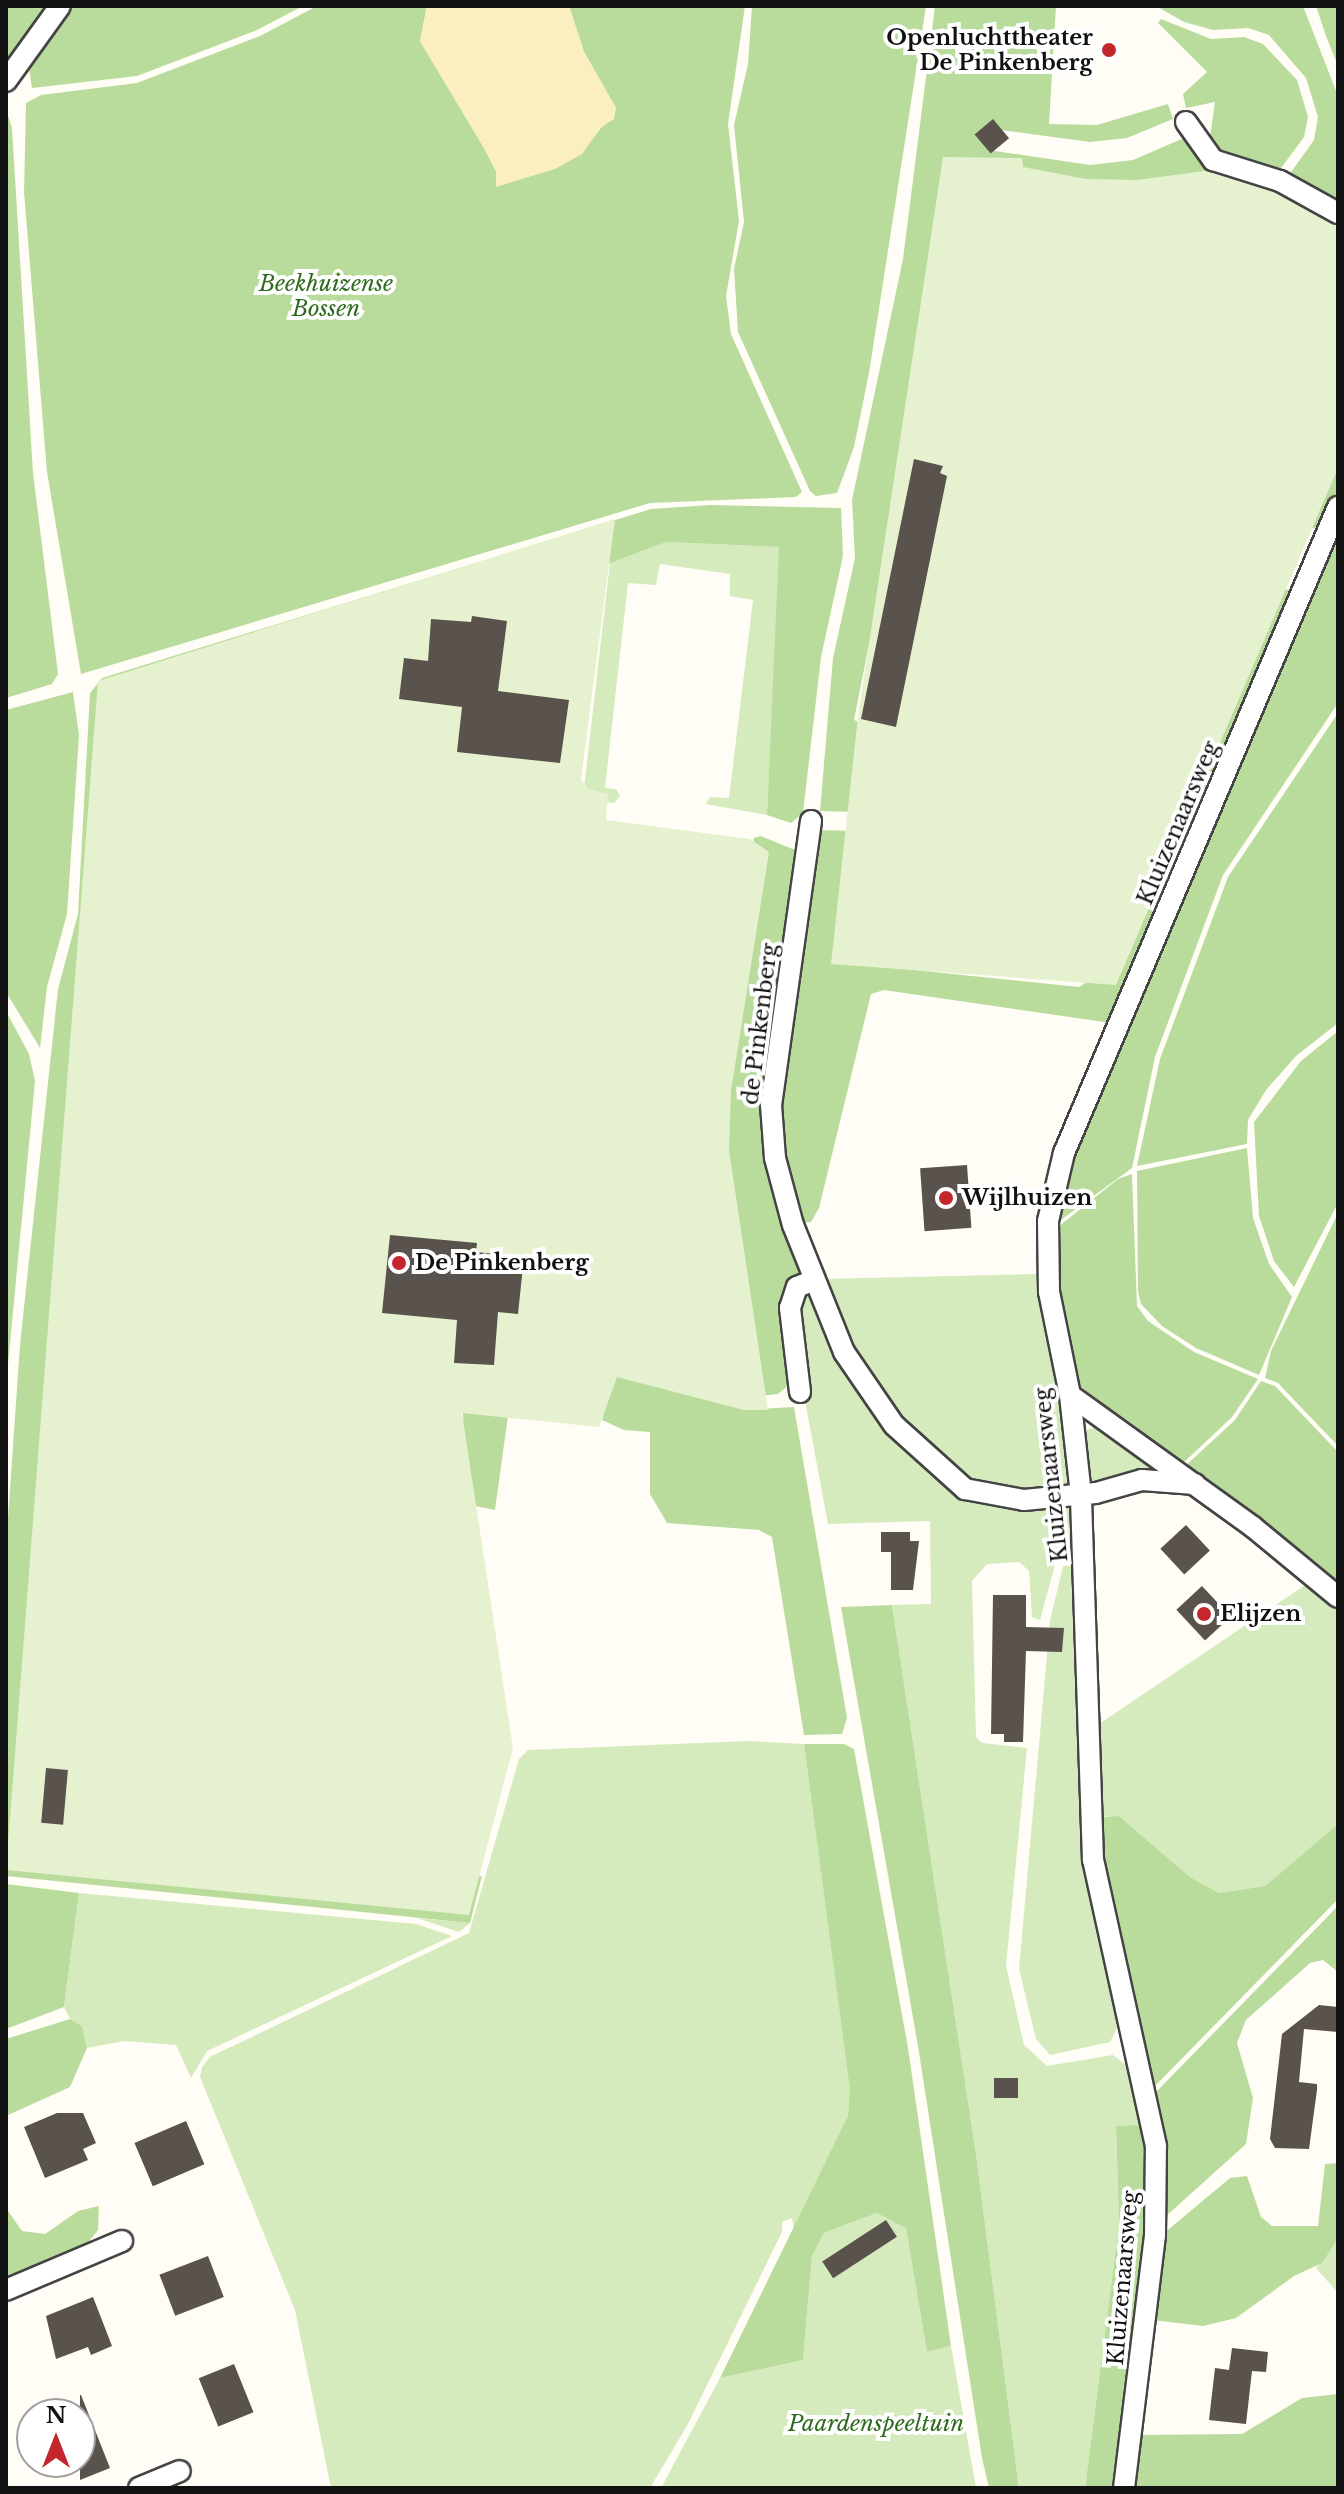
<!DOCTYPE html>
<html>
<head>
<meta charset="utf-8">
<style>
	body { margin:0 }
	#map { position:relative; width:1344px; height:2494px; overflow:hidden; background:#fffdf5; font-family:"Libre Baskerville",serif }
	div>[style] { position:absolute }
	.green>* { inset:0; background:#d5ebbd }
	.forest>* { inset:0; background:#b9dc9c }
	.sand>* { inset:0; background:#fbeec1 }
	.pitch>* { inset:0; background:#e6f2cf }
	.building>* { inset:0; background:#5a524d; transform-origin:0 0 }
	.roads { filter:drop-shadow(2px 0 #444) drop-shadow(-2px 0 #444) drop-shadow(0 2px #444) drop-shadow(0 -2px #444) }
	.street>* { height:20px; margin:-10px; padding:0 10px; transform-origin:10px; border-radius:10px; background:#fff }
	.dots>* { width:22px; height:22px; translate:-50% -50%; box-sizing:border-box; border:4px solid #fff; border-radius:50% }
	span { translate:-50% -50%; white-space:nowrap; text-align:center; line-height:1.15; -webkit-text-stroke:8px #fff; paint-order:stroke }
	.poi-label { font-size:22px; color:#111; font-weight:700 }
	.right { translate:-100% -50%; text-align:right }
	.left { translate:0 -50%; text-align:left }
	.park-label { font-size:22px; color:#2f6b1f; font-style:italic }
	.street-label { font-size:22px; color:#111 }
	.frame { position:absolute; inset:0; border:8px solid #111; pointer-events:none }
	.north { position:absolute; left:16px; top:2398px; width:80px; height:80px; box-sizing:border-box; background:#fff; border:2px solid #a0a0a0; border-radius:50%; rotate:0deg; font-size:22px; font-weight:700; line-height:32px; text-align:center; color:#111 }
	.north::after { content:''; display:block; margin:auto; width:28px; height:36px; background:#c4262e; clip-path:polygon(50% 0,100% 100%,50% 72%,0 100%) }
</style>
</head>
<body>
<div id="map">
	<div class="green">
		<i style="clip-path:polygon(666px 542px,780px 547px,767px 815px,706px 804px,710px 797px,729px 798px,753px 600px,730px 596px,730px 574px,660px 564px,656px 585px,628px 583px,605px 788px,616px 789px,620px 796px,614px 803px,597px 801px,584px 788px,610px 563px)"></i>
		<i style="clip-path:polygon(1040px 1274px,1071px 1483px,1059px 1492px,1025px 1493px,968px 1482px,899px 1420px,852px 1348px,820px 1279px)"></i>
		<i style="clip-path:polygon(810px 1291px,838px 1355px,961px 1494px,991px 1504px,1071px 1506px,1075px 1513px,1075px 1548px,1058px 1554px,1040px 1620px,1032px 1617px,1029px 1571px,1019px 1562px,987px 1564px,972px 1581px,976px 1737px,982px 1743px,1027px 1748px,1006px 1966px,1024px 2045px,1047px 2066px,1113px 2055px,1129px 2067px,1145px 2125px,1116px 2127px,1119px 2224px,1085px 2488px,1019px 2488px,976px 2154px,892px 1605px,931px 1604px,930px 1521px,828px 1524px,806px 1406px,798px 1299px)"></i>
		<i style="clip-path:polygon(1101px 1425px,1163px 1473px,1088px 1483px,1084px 1437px,1085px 1430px)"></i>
		<i style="clip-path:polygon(1063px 1566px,1079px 1566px,1085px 1862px,1118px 2026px,1110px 2042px,1050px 2055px,1036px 2039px,1019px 1969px,1050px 1621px)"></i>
		<i style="clip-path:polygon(1311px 1581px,1338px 1608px,1338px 1824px,1265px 1886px,1219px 1893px,1190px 1877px,1119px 1816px,1099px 1816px,1099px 1724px)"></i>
		<i style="clip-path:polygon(748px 1741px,804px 1744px,851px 2089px,848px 2117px,825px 2167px,794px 2230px,792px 2218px,782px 2222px,782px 2232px,688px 2424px,650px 2488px,331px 2488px,295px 2310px,200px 2077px,202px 2067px,210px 2057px,469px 1933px,519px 1759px,528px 1750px)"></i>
		<i style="clip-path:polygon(79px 1893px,416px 1924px,452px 1936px,207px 2051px,191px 2078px,176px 2045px,124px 2041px,87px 2048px,82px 2026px,70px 2019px,64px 2007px)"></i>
		<i style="clip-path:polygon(417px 1918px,470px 1923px,459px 1932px)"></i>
		<i style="clip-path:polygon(877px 2213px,906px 2227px,927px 2352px,951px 2346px,976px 2488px,661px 2488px,720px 2378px,803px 2360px,812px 2256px,824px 2233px)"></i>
		<i style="clip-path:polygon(1338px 2238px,1338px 2293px,1316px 2268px)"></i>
	</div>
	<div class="forest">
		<i style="clip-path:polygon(6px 6px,50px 6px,6px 61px)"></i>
		<i style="clip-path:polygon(68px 6px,303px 6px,257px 30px,137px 76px,32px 88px,28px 62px)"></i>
		<i style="clip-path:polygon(317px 6px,427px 6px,420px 41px,484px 148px,496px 171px,497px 186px,581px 154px,616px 108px,584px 52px,569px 6px,745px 6px,728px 124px,739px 221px,726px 296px,731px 334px,802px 492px,796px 497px,650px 503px,81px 674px,47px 472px,24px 192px,26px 103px,41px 95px,137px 83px,260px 36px)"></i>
		<i style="clip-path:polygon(752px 6px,926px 6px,869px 373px,854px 447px,837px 493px,816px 496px,810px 491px,738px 332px,734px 269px,744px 222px,734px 125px,748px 64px)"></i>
		<i style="clip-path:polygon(935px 6px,1056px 6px,1049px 124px,1097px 125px,1168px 104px,1173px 119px,1127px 138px,1090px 142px,993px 129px,988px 150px,1090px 165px,1133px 160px,1184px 138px,1276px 187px,908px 447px,854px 720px,875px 729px,856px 812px,820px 811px,833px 658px,855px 558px,852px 500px,903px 259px)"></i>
		<i style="clip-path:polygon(1156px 6px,1303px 6px,1338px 96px,1338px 204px,1289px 175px,1314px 140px,1318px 117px,1306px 78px,1269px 35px,1248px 28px,1213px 30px,1184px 22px)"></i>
		<i style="clip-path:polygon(1316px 6px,1338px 6px,1338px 66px,1326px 36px)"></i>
		<i style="clip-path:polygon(1161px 19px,1211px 39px,1244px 37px,1263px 44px,1297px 80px,1308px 117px,1304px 137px,1278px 172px,1214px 152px,1210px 137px,1215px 102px,1186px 108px,1183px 94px,1207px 72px,1158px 23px)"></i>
		<i style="clip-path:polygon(6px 109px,12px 128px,33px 473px,58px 674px,52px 684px,6px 698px)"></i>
		<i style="clip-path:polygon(1338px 419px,1338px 488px,1321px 530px,1292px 523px)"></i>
		<i style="clip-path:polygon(711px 505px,841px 508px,843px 556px,821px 657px,803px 813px,791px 823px,767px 815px,779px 547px,666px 542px,495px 607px,450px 795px,467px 1876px,482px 1876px,470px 1923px,6px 1876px,6px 1547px,20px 1345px,58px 989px,78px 914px,90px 693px,102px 678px,651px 509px)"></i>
		<i style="clip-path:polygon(1338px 523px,1338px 703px,1223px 875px,1155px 1057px,1132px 1168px,1054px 1225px,1070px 1155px)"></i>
		<i style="clip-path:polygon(1283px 589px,1296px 591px,1111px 1023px,884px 990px,871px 994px,819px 1208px,811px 1222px,800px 1223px,782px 1158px,777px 1107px,817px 830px,858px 831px,856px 964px,1079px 987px,1104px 971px)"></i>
		<i style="clip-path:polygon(73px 692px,79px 735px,67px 914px,47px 987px,40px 1048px,6px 992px,6px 710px)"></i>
		<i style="clip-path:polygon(1338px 713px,1338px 1023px,1296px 1056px,1266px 1090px,1248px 1120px,1247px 1144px,1137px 1166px,1160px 1059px,1228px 877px)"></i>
		<i style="clip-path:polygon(761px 836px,800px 852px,764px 1106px,785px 1228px,802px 1276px,792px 1382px,778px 1394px,760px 1396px,717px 1067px,754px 838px)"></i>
		<i style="clip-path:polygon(6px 1011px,29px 1054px,35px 1081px,6px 1385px)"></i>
		<i style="clip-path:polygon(1338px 1031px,1338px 1203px,1294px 1287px,1274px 1261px,1259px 1216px,1254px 1122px,1301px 1061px)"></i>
		<i style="clip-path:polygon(1247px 1148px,1253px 1218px,1269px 1264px,1292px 1297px,1259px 1375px,1196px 1348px,1162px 1326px,1141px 1304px,1138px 1291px,1137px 1171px)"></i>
		<i style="clip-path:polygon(1132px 1174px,1137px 1306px,1148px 1321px,1194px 1352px,1258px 1379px,1232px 1417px,1180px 1466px,1075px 1382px,1057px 1290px,1053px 1231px,1118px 1179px)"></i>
		<i style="clip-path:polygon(1338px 1213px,1338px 1446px,1278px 1383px,1265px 1378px,1271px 1351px)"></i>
		<i style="clip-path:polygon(615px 1376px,759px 1409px,794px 1407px,847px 1718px,842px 1734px,804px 1735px,772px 1537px,759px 1530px,667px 1523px,650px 1494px,650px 1432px,624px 1430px,602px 1420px)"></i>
		<i style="clip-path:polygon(1261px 1381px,1275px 1386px,1338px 1452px,1338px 1588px,1183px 1468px,1235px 1420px)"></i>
		<i style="clip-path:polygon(510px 1401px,495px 1510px,466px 1504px,463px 1413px,377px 1411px)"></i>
		<i style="clip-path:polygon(892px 1605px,976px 2154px,1019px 2488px,989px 2488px,982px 2458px,918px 2046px,841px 1607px)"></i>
		<i style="clip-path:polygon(804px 1744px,844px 1744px,854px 1749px,908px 2048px,951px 2346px,927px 2352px,906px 2228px,877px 2213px,824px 2233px,812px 2256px,803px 2360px,720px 2378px,848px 2116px,850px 2089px)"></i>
		<i style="clip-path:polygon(1119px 1816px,1190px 1877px,1219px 1893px,1265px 1886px,1338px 1824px,1338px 1899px,1155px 2086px,1101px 1858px,1099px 1817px)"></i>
		<i style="clip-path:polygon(6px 1884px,79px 1893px,64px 2007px,6px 2029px)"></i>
		<i style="clip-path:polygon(1338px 1906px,1338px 1972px,1323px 1960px,1310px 1963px,1246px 2020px,1237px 2043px,1253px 2098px,1246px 2144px,1165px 2217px,1156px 2092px)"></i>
		<i style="clip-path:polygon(70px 2019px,82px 2026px,87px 2048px,70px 2087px,6px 2116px,6px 2039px)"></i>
		<i style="clip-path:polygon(1145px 2125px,1149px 2207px,1116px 2488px,1085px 2488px,1119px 2224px,1116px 2126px)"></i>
		<i style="clip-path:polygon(1338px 2163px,1338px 2238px,1322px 2263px,1294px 2276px,1236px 2318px,1203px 2326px,1152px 2320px,1163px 2234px,1230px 2178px,1247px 2176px,1261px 2217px,1272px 2226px,1318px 2226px,1325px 2164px)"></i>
		<i style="clip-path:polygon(99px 2206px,98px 2230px,83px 2249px,6px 2279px,6px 2208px,22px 2231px,45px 2234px,78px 2211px)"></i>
		<i style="clip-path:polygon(1338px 2394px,1338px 2488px,1131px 2488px,1138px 2435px,1242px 2434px,1302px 2398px)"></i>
	</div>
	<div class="sand">
		<i style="clip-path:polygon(427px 6px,569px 6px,584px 52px,616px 108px,614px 119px,600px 128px,582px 154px,555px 169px,496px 187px,496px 171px,484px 148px,420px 41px)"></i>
	</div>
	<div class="pitch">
		<i style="clip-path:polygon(943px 157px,1022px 158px,1023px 167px,1086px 179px,1137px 180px,1205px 171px,1235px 175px,1270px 186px,1338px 221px,1338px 468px,1116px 985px,831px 964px,858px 716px)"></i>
		<i style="clip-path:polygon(615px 519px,581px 779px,588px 789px,608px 794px,606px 820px,750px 839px,769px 852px,731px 1091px,729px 1150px,768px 1410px,744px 1410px,617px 1377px,599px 1427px,462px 1413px,513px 1748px,469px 1915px,6px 1870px,98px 681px)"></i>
	</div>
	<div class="building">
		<i style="left:993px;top:119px;width:25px;height:24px;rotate:50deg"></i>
		<i style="clip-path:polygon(914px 459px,943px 466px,940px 473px,947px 476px,896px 727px,861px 719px)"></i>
		<i style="clip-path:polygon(472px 616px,507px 621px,498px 691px,569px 700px,560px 763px,457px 752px,462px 707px,399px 699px,404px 658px,428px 661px,431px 619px,471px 622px)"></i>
		<i style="left:967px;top:1165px;width:63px;height:47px;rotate:86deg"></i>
		<i style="clip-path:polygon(390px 1235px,477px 1243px,476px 1252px,524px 1257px,518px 1314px,498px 1312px,494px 1365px,454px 1363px,457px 1320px,382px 1313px)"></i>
		<i style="left:1186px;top:1525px;width:35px;height:35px;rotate:47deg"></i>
		<i style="clip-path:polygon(881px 1532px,910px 1532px,910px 1541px,919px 1541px,913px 1590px,891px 1590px,891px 1552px,881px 1552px)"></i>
		<i style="left:1202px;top:1586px;width:42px;height:35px;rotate:47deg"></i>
		<i style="clip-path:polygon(993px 1595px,1026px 1595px,1026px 1627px,1064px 1628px,1062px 1652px,1026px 1651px,1023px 1742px,1004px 1742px,1004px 1734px,991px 1734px)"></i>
		<i style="left:46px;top:1768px;width:22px;height:55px;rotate:5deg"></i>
		<i style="clip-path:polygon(1319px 2005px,1338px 2007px,1338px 2032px,1304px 2029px,1299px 2082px,1317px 2084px,1317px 2090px,1309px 2149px,1275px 2148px,1270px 2139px,1282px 2034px)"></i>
		<i style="left:994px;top:2078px;width:24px;height:20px"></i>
		<i style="clip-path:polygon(57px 2113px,83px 2113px,96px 2143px,83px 2149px,88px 2160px,45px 2178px,24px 2127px)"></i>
		<i style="left:186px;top:2121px;width:47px;height:56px;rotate:67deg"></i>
		<i style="left:886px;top:2220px;width:20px;height:76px;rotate:57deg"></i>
		<i style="left:208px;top:2256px;width:44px;height:52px;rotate:69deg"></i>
		<i style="clip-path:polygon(93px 2297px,112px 2346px,91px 2355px,88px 2347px,56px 2359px,46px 2316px)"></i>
		<i style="clip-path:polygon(1232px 2348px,1268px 2352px,1266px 2372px,1252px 2371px,1246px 2424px,1209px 2420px,1215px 2368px,1229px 2370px)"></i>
		<i style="left:234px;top:2364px;width:52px;height:38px;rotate:68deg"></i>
		<i style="clip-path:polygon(81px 2395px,110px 2468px,80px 2480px,80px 2395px)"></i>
	</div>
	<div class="roads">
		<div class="street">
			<i style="left:6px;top:81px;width:92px;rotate:-54.2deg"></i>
			<i style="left:1186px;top:122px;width:47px;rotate:54.6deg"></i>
			<i style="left:1213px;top:160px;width:70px;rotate:17.4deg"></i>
			<i style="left:1280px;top:181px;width:66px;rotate:28.9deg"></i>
			<i style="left:811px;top:821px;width:287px;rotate:98deg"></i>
			<i style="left:771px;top:1105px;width:53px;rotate:85.7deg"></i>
			<i style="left:775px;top:1158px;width:69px;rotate:75deg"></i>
			<i style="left:793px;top:1225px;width:137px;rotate:68.1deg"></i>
			<i style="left:844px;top:1352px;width:88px;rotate:55.6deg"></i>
			<i style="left:894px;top:1425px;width:96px;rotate:42deg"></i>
			<i style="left:965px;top:1489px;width:60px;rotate:10.6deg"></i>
			<i style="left:1024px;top:1500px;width:72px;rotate:-5.6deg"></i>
			<i style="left:1096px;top:1493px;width:48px;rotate:-15.8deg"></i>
			<i style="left:1142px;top:1480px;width:53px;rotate:4.3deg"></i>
			<i style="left:800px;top:1392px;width:85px;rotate:-96.8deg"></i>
			<i style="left:790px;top:1308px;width:22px;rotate:-72deg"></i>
			<i style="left:797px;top:1287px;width:16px;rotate:-22deg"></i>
			<i style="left:1070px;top:1395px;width:226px;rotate:35.8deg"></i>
			<i style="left:1253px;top:1527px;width:110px;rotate:39.5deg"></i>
			<i style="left:6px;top:2290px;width:126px;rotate:-22.9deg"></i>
			<i style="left:139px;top:2488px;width:44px;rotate:-22.5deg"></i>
			<i style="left:1124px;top:2488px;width:255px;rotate:-83deg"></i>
			<i style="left:1155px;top:2235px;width:89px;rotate:-89.4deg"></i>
			<i style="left:1156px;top:2146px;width:293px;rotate:-102.4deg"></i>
			<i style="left:1093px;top:1860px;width:365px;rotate:-91.9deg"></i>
			<i style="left:1081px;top:1495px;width:101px;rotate:-96.3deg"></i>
			<i style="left:1070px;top:1395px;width:105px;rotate:-101.5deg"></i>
			<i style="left:1049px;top:1292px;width:71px;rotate:-90.8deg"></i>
			<i style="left:1048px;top:1221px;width:70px;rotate:-76.8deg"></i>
			<i style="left:1064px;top:1153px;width:702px;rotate:-67.02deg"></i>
		</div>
	</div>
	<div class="dots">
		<i style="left:1109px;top:50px;background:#c4262e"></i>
		<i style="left:946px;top:1198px;background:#c4262e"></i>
		<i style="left:399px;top:1263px;background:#c4262e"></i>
		<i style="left:1204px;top:1614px;background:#c4262e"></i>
	</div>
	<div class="poi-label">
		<span class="right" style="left:1093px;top:50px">Openluchttheater<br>De Pinkenberg</span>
		<span class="left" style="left:962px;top:1198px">Wijlhuizen</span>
		<span class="left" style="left:415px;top:1263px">De Pinkenberg</span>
		<span class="left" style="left:1220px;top:1614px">Elijzen</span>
	</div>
	<div class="park-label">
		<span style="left:326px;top:296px">Beekhuizense<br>Bossen</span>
		<span style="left:876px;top:2424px">Paardenspeeltuin</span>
	</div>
	<div class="street-label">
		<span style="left:1178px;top:823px;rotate:-67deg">Kluizenaarsweg</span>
		<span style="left:760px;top:1024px;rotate:-83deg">de Pinkenberg</span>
		<span style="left:1051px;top:1475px;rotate:-96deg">Kluizenaarsweg</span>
		<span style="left:1123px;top:2278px;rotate:-85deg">Kluizenaarsweg</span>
	</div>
	<div class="frame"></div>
	<div class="north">N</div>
</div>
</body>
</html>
